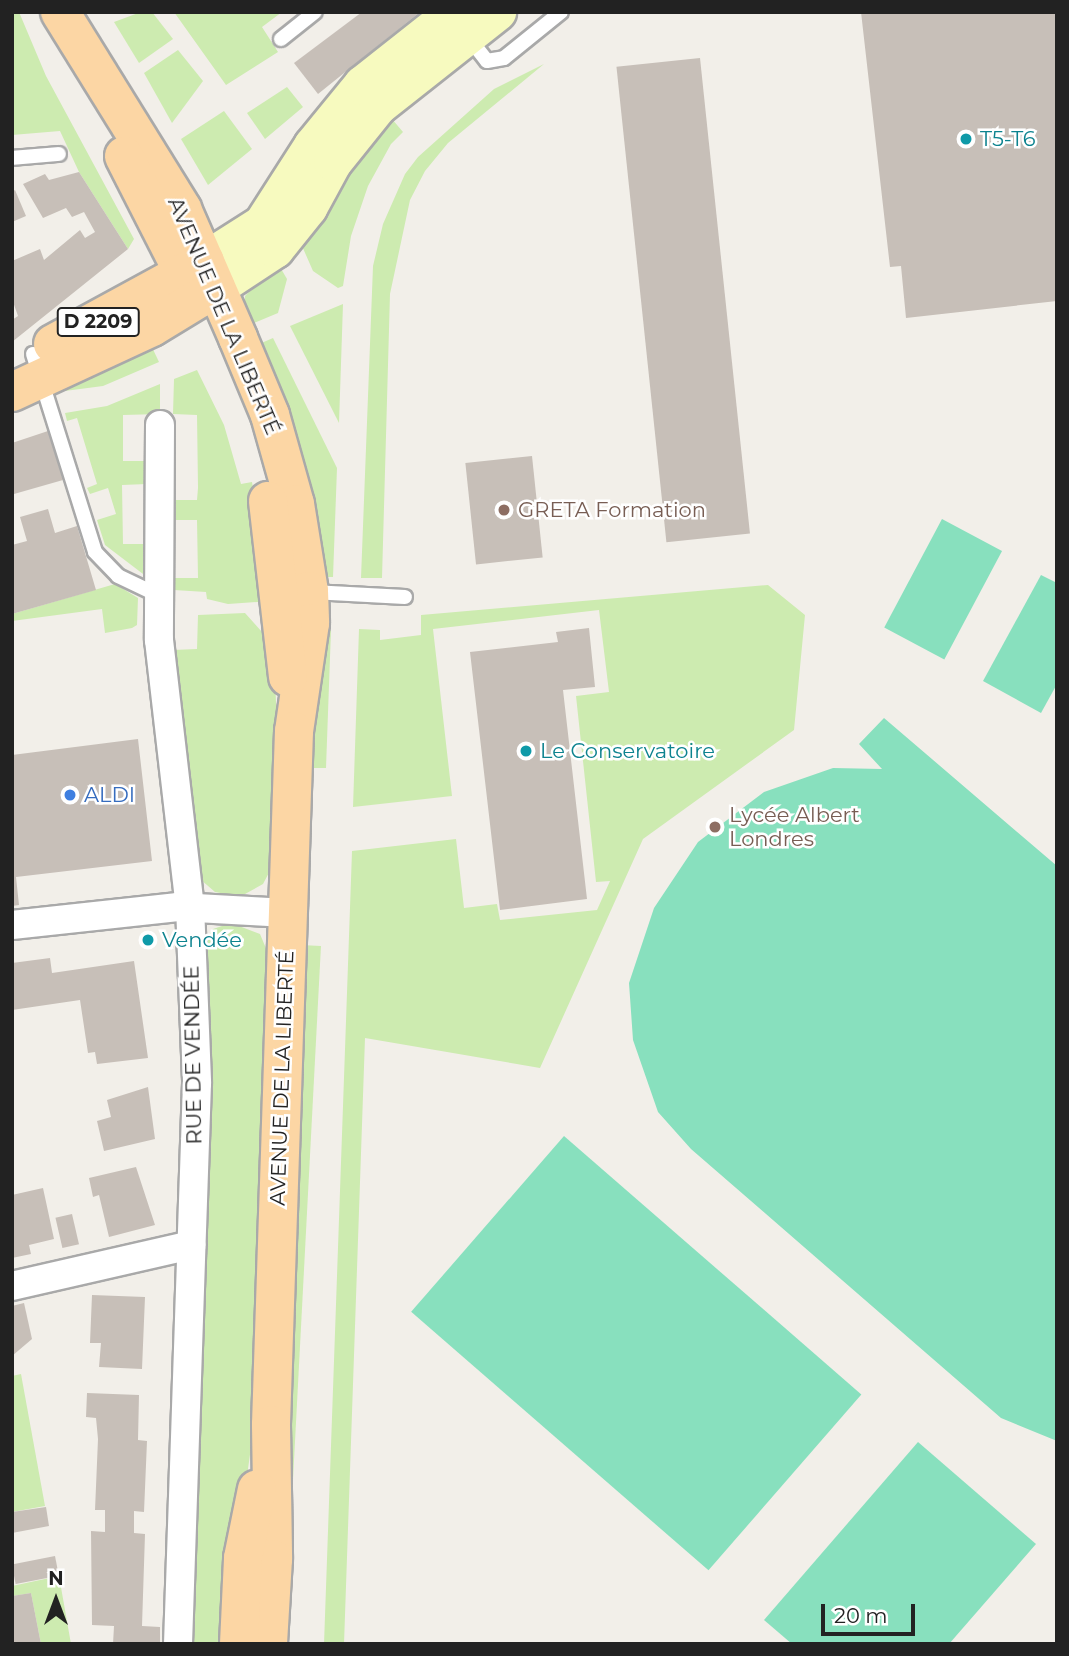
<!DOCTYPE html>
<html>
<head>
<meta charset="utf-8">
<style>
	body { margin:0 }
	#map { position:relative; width:1069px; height:1656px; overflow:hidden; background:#f2efe9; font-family:Montserrat,sans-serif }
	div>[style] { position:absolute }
	.grass>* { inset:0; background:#cdebb0; transform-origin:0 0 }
	.pitch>* { inset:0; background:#88e0be; transform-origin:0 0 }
	.building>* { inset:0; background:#c7bfb8; transform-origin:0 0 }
	.roads { filter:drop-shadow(2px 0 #a9a9a9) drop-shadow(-2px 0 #a9a9a9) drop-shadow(0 2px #a9a9a9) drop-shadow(0 -2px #a9a9a9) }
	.lane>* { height:14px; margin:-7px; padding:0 7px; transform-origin:7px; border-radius:7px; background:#fff }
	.street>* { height:28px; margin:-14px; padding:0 14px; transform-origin:14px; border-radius:14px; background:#fff }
	.secondary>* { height:38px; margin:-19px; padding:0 19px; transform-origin:19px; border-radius:19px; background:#f7fabf }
	.primary>* { height:38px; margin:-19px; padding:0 19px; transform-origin:19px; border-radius:19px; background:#fcd6a4 }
	.dots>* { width:19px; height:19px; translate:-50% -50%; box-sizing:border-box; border:4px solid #fff; border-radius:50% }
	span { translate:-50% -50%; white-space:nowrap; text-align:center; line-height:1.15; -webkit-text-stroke:5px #fff; paint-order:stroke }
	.shield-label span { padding:2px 5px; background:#fff; border:2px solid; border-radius:5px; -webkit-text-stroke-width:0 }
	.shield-label { font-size:19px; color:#222; font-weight:700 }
	.culture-label { font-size:21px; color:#0d838f }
	.left { translate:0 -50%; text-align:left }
	.street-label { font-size:21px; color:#222 }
	.education-label { font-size:21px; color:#785e54 }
	.shop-label { font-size:21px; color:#366cbe }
	.frame { position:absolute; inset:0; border:14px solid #222; pointer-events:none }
	.north { position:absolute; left:21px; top:1565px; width:70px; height:70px; -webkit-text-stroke:5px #fff; paint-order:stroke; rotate:0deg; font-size:19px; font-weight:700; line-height:28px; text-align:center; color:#222 }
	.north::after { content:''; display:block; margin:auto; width:24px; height:32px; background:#222; clip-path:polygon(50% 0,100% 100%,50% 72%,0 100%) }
	.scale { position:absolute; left:821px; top:1604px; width:94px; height:32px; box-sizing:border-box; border:4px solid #222; border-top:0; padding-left:9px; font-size:21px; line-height:24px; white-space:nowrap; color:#222; -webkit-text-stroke:5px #fff; paint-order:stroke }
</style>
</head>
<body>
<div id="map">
	<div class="grass">
		<i style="clip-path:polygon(12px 12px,19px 12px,46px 76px,134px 239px,128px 249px,79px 172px,60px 131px,12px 135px)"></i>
		<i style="clip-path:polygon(141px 12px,152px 12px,173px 39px,139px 63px,114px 22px)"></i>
		<i style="clip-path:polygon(174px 12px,282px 12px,262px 27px,278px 52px,226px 85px)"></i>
		<i style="clip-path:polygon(178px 50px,203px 81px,172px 123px,144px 73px)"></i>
		<i style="clip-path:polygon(544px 64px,448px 143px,425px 171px,410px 200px,390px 294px,382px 578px,361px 578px,373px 266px,383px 224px,405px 174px,418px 157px,494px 89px)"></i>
		<i style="clip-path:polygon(287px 87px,303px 107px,265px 139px,247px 113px)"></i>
		<i style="clip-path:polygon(224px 111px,252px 149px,208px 185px,181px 139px)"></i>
		<i style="clip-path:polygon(386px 112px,403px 132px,391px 144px,368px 186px,351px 236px,343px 286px,338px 288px,313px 271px,302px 246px)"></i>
		<i style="clip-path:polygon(277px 262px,287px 279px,278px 313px,244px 327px,245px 296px)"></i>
		<i style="clip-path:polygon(343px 304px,339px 423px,290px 326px)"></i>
		<i style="clip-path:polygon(273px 338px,337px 468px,333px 577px,323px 577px,252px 347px)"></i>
		<i style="clip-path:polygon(150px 343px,159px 362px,103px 386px,57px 392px)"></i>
		<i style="clip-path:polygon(197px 370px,224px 425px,241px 484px,252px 482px,272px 601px,228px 604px,207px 599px,206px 592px,174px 590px,174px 578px,198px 578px,197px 520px,174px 520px,174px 500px,197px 500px,198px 488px,197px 415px,173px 414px,174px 379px)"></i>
		<i style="clip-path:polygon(160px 384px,160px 414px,123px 415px,123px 461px,147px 461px,147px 484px,122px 485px,123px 544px,147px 544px,147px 577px,105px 545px,97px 520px,116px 514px,108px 488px,90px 494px,87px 488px,97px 484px,77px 418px,67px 421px,65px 413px,107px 406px)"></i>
		<i style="clip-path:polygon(115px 584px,138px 598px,137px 625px,132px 628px,105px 633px,102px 609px,12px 621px,12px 614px)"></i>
		<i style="clip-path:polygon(768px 585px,805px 615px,794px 730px,643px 839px,540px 1068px,365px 1038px,344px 1644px,324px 1644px,352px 851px,456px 839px,464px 908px,497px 904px,500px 920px,597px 910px,610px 881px,596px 882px,576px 696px,609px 692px,599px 610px,433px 629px,452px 796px,353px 807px,359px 629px,380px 630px,380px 640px,421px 635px,421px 615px)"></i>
		<i style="clip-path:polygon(245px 613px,262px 632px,273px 633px,277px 725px,273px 865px,263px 884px,245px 894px,226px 894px,215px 892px,200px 879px,173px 650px,197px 649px,198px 615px)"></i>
		<i style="clip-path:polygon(318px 630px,331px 630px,326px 768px,309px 768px)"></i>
		<i style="clip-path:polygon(231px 923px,260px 934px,270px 958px,253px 1433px,236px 1555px,232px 1644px,192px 1644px,210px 1074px,207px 939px,213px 929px)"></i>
		<i style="left:301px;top:945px;width:20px;height:699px;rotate:3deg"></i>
		<i style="clip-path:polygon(21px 1374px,45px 1506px,12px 1512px,12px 1376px)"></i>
		<i style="clip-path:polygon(59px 1576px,71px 1644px,41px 1644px,31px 1593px,13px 1596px,12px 1586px)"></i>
	</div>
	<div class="pitch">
		<i style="left:942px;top:519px;width:68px;height:123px;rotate:28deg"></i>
		<i style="clip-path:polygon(1041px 575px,1057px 583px,1057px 684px,1041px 713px,983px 681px)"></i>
		<i style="clip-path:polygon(884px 718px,1057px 866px,1057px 1441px,1001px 1418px,691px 1149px,658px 1112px,633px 1040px,629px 983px,654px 908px,698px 842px,764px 792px,833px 768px,882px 769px,859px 744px)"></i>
		<i style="left:564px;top:1136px;width:394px;height:233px;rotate:41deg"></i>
		<i style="clip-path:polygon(918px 1442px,1036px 1544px,949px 1644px,792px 1644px,764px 1620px)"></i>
	</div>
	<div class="building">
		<i style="clip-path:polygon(362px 12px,420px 12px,318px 94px,294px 63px)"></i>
		<i style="clip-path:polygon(861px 12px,1057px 12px,1057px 301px,906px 318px,901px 266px,890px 267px)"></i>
		<i style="left:700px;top:58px;width:478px;height:84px;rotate:84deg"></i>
		<i style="clip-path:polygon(79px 172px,128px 249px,12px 342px,12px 320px,18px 316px,12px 299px,12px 261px,40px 249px,44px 260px,80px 230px,85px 238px,95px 232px,84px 212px,72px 217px,66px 208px,43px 218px,23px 184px,45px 174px,49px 180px)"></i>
		<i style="clip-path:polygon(15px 190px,26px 216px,12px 222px,12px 192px)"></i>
		<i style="clip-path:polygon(48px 431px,63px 480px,14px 494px,12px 443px)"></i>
		<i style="left:532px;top:456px;width:102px;height:67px;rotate:84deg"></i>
		<i style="clip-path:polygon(48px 509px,55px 533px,77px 526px,96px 590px,12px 614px,12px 545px,27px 541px,20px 517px)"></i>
		<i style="clip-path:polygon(589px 628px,595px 687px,563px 690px,587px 899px,500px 910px,470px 652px,558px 642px,556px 632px)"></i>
		<i style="clip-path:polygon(138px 739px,152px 861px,16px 877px,19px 905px,12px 906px,12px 755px)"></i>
		<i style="left:155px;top:934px;width:10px;height:15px;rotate:84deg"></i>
		<i style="clip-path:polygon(50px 958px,52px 973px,134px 961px,148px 1058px,97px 1064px,95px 1052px,88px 1053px,80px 1000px,12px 1010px,12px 963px)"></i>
		<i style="clip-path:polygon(148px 1087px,155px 1139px,104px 1151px,97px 1121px,111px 1117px,107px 1100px)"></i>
		<i style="clip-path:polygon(136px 1167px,155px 1225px,109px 1237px,99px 1195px,93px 1197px,89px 1178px)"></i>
		<i style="clip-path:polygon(43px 1188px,54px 1239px,29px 1245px,31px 1254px,12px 1258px,12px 1195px)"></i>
		<i style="left:72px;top:1214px;width:31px;height:17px;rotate:77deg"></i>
		<i style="clip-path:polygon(92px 1295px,145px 1297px,142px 1369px,99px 1367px,101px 1343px,90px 1343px)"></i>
		<i style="clip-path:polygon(24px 1303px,32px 1339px,12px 1356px,12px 1306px)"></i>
		<i style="clip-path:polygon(87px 1393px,139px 1395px,138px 1440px,147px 1441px,144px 1512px,134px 1511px,134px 1533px,145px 1534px,142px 1626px,160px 1627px,160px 1644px,113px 1644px,114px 1626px,92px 1625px,91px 1531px,105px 1532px,105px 1510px,95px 1510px,98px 1439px,96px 1418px,86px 1417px)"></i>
		<i style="clip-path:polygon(46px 1507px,49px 1526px,12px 1533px,12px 1512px)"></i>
		<i style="left:55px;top:1556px;width:20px;height:44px;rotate:79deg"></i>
		<i style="clip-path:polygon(31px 1593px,41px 1644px,12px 1644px,12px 1596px)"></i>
	</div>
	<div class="roads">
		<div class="lane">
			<i style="left:469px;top:38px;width:29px;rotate:52deg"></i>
			<i style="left:487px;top:61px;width:17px;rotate:-10deg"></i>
			<i style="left:504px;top:58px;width:73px;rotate:-38.9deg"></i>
			<i style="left:281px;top:39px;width:43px;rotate:-38.5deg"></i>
			<i style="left:12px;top:158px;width:47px;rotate:-4.9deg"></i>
			<i style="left:33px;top:354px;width:207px;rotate:72.6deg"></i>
			<i style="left:95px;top:552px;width:33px;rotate:46deg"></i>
			<i style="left:118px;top:576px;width:47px;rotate:25.5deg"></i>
			<i style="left:312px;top:592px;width:93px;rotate:3.1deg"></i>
		</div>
		<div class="street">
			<i style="left:160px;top:425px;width:215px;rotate:90.3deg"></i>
			<i style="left:159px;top:640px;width:268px;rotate:83.4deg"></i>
			<i style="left:190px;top:906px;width:177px;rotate:87.7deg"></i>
			<i style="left:197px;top:1083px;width:561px;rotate:91.94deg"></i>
			<i style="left:12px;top:925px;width:167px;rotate:-6.2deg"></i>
			<i style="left:178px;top:907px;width:109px;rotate:3.2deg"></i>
			<i style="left:12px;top:1286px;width:184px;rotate:-12.9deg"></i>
		</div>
		<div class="secondary">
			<i style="left:205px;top:261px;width:69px;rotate:-32.5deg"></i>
			<i style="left:263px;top:224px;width:93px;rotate:-57.3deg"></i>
			<i style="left:313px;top:146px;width:79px;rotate:-50.7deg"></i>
			<i style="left:363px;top:85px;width:117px;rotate:-38.4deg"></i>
			<i style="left:216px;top:288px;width:71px;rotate:-33.5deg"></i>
			<i style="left:275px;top:249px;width:53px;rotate:-51.2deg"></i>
			<i style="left:308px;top:208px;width:52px;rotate:-61.5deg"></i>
			<i style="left:333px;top:162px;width:72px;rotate:-51.2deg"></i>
			<i style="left:378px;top:106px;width:152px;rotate:-38.3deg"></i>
		</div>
		<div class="primary">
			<i style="left:60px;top:12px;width:232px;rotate:58.2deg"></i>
			<i style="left:182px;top:209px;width:141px;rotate:66.5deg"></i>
			<i style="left:238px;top:338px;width:83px;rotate:67.4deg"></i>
			<i style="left:270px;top:415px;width:92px;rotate:74.3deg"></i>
			<i style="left:295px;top:504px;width:88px;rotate:80.9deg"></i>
			<i style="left:309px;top:591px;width:32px;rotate:88deg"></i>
			<i style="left:310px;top:623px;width:109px;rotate:98.4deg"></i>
			<i style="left:294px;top:731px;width:694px;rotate:91.9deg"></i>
			<i style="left:271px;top:1425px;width:134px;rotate:89.1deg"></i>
			<i style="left:273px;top:1559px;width:85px;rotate:93.4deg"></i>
			<i style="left:124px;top:156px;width:114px;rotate:63deg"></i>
			<i style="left:53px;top:344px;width:173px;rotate:-28.6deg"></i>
			<i style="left:12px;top:392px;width:154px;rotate:-24.9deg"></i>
			<i style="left:152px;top:327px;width:75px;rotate:-31.4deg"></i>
			<i style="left:268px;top:501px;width:177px;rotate:83.5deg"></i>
			<i style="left:239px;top:1644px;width:86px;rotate:-87.3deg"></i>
			<i style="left:243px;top:1558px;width:70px;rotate:-78.5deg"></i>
		</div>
	</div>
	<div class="dots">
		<i style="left:966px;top:139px;background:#0f9aa8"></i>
		<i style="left:504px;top:510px;background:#8d6e63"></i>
		<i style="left:526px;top:751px;background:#0f9aa8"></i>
		<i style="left:70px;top:795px;background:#3f7fe0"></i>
		<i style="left:715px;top:827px;background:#8d6e63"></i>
		<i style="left:148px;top:940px;background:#0f9aa8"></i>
	</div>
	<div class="shield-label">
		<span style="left:98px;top:322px">D 2209</span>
	</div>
	<div class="culture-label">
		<span class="left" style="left:980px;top:139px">T5-T6</span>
		<span class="left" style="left:540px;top:751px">Le Conservatoire</span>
		<span class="left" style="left:162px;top:940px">Vendée</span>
	</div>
	<div class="street-label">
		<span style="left:224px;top:316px;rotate:67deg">AVENUE DE LA LIBERTÉ</span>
		<span style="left:193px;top:1055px;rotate:-91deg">RUE DE VENDÉE</span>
		<span style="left:282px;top:1078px;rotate:-88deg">AVENUE DE LA LIBERTÉ</span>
	</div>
	<div class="education-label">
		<span class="left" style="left:518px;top:510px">GRETA Formation</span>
		<span class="left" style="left:729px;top:827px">Lycée Albert<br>Londres</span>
	</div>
	<div class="shop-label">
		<span class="left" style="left:84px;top:795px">ALDI</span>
	</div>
	<div class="frame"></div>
	<div class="north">N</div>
	<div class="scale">20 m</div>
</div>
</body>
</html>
